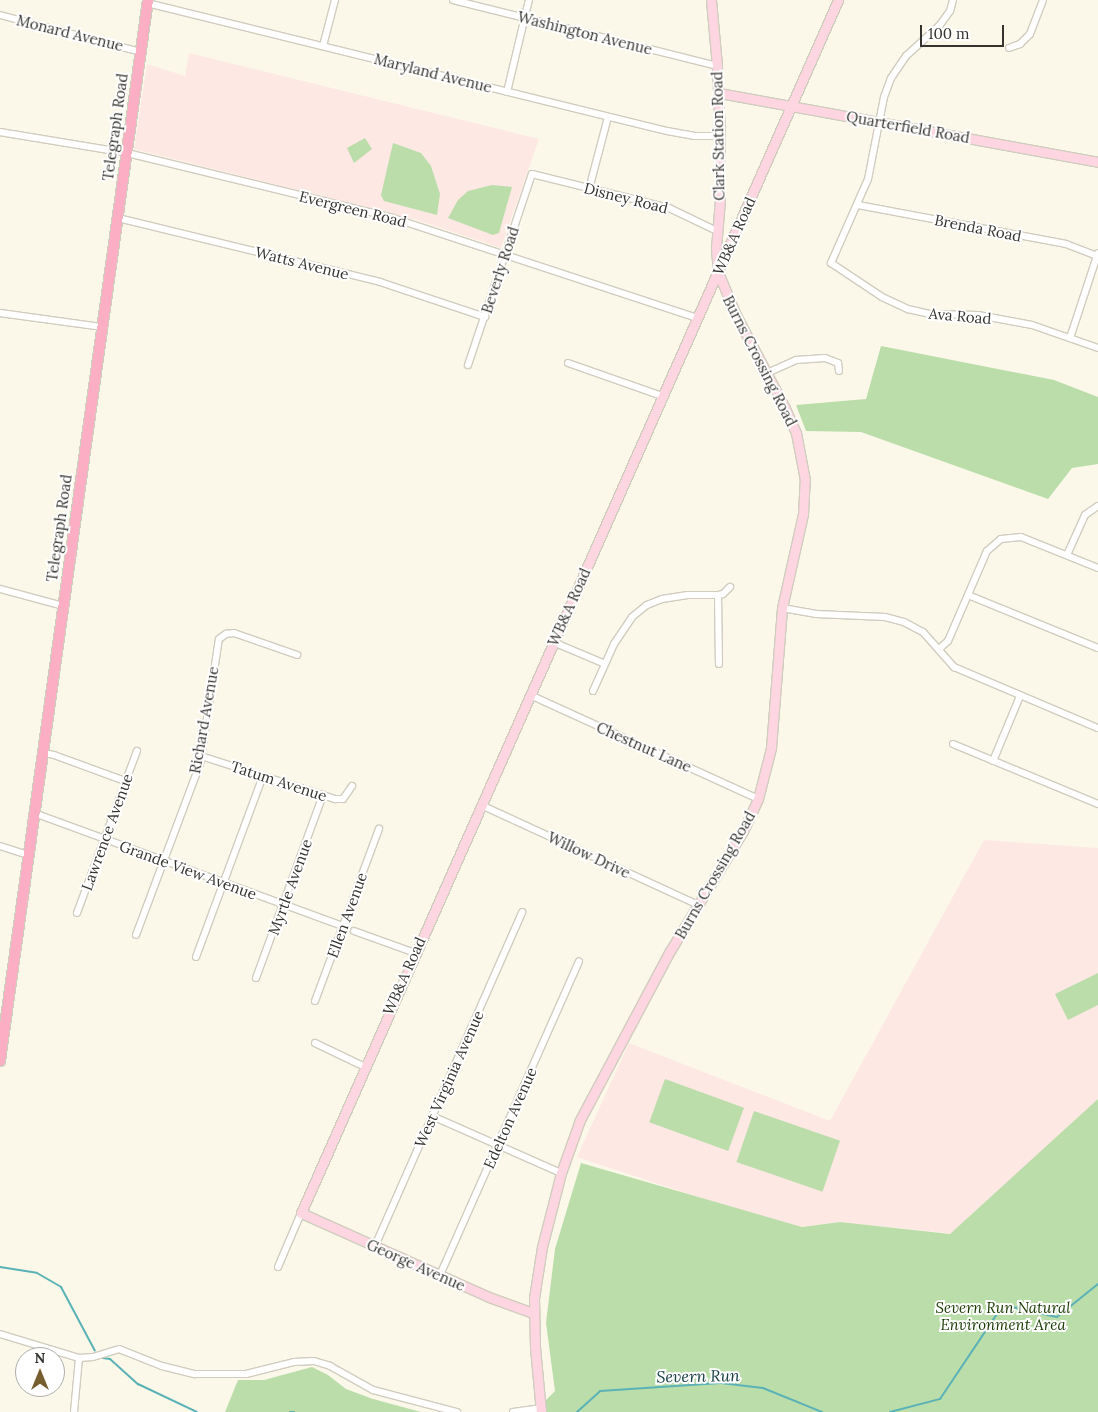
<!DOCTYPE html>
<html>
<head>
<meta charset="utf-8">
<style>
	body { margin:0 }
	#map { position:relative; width:1098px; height:1412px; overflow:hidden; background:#fbf8e9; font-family:Lora,serif }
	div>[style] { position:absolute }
	.education>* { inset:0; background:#fde8e4 }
	.green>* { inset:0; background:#bda; transform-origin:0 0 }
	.stream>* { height:2px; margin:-1px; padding:0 1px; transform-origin:1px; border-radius:1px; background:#5ab2b7 }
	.roads { filter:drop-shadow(1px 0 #d0cdbf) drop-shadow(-1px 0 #d0cdbf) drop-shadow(0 1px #d0cdbf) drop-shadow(0 -1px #d0cdbf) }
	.street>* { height:6px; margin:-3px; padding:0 3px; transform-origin:3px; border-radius:3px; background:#fff }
	.secondary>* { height:9px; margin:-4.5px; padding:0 4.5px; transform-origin:4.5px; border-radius:4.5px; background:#fdd6e1 }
	.primary>* { height:10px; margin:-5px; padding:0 5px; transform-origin:5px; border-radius:5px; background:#fbaec4 }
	span { translate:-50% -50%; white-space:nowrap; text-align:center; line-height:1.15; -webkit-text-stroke:4px #fff; paint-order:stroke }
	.street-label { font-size:15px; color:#34332e }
	.park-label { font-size:15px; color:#183900; font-style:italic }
	.water-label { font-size:16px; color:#174042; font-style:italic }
	.north { position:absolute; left:15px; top:1347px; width:50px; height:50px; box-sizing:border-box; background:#fff; border:1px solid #aeadab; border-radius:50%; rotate:0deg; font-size:14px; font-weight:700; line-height:20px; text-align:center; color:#34332e }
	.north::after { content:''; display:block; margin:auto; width:18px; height:22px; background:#765e2e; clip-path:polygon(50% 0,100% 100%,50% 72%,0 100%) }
	.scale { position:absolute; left:920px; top:25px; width:84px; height:22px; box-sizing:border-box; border:2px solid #34332e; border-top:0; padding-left:6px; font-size:15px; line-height:18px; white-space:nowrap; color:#34332e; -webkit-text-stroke:4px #fff; paint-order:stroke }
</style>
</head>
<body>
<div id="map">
	<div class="education">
		<i style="clip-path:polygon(189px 53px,539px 139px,501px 248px,417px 220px,134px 149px,147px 64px,185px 76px)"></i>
		<i style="clip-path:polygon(984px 840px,1098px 848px,1098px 1103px,964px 1235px,840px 1222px,791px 1228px,577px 1157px,629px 1043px,830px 1121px)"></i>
	</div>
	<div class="green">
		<i style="clip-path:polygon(365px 138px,372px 149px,354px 163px,347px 148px)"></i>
		<i style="clip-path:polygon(393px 143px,421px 153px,431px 166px,440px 194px,437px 215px,384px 201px,381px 195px)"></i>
		<i style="clip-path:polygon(492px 185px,512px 187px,499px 233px,493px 235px,448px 218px,458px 200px,468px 191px)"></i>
		<i style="clip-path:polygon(881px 346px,1054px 380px,1098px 397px,1098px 464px,1072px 468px,1048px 499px,861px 432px,806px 431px,796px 405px,866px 399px)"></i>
		<i style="clip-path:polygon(1098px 973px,1098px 1005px,1068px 1020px,1055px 994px)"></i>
		<i style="left:665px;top:1079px;width:84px;height:46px;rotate:20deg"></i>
		<i style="clip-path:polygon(1098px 1099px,1098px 1412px,546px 1412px,543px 1403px,555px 1391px,546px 1323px,555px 1249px,581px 1163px,802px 1227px,840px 1222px,950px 1234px)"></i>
		<i style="left:754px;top:1111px;width:91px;height:54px;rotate:19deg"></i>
		<i style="clip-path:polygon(312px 1367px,328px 1375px,346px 1389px,373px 1399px,421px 1412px,225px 1412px,238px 1380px,264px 1380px)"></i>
	</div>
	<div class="stream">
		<i style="left:0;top:1267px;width:37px;rotate:9deg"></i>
		<i style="left:37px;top:1273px;width:28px;rotate:30deg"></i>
		<i style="left:61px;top:1287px;width:72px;rotate:62deg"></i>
		<i style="left:103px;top:1358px;width:7px;rotate:8deg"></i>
		<i style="left:110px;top:1359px;width:38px;rotate:42deg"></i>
		<i style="left:138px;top:1384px;width:65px;rotate:25.4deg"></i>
		<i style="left:290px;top:1412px;width:4px"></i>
		<i style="left:577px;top:1412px;width:31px;rotate:-42deg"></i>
		<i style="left:600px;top:1391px;width:121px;rotate:-3.8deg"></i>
		<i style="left:721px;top:1383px;width:42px;rotate:6.8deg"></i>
		<i style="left:763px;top:1388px;width:64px;rotate:22.1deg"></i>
		<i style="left:890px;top:1412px;width:52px;rotate:-14.6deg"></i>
		<i style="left:940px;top:1399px;width:113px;rotate:-56.2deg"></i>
		<i style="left:1003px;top:1305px;width:55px;rotate:12.5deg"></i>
		<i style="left:1057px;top:1317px;width:53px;rotate:-38.8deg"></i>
	</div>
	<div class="roads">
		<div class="street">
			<i style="left:453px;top:0;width:272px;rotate:14deg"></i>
			<i style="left:953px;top:0;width:11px;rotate:105deg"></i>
			<i style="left:950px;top:11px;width:17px;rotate:126deg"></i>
			<i style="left:940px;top:25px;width:46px;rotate:137.6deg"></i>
			<i style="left:906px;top:56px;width:27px;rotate:124deg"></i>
			<i style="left:891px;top:78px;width:20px;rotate:110deg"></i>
			<i style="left:884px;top:97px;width:84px;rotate:101deg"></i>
			<i style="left:868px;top:179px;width:92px;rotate:113.8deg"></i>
			<i style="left:831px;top:263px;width:61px;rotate:33.7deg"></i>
			<i style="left:882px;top:297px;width:29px;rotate:25deg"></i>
			<i style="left:908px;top:309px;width:23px;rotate:13deg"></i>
			<i style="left:930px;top:314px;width:48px;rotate:1.2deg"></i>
			<i style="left:978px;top:315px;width:55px;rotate:10.5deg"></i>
			<i style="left:1032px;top:325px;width:70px;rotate:19.2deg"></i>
			<i style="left:147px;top:3px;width:536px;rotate:13.83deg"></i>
			<i style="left:667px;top:131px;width:27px;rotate:10deg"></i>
			<i style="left:694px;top:136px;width:26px"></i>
			<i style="left:0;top:15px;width:146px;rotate:14.7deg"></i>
			<i style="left:323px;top:46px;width:48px;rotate:-75.4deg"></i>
			<i style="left:1009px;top:48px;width:12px;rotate:-20deg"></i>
			<i style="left:1020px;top:44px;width:14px;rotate:-45deg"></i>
			<i style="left:1030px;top:34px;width:36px;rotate:-69deg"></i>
			<i style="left:507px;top:92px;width:95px;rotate:-76.6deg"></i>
			<i style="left:0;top:132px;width:129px;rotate:9.4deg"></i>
			<i style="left:127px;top:153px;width:271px;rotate:13.7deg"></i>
			<i style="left:390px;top:217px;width:323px;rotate:18.2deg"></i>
			<i style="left:589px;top:189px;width:74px;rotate:-75.2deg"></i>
			<i style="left:858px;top:205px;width:212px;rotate:10.6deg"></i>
			<i style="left:1066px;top:244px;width:34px;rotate:21deg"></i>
			<i style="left:118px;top:218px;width:270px;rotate:13.7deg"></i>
			<i style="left:380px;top:282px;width:111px;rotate:18.4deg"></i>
			<i style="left:0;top:313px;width:103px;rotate:7.8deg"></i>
			<i style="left:1070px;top:338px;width:89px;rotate:-71.8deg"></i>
			<i style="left:568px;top:363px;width:100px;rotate:19.3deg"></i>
			<i style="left:468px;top:365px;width:201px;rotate:-71.5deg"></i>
			<i style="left:532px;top:174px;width:141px;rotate:13.9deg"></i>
			<i style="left:669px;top:208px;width:53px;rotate:25.6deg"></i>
			<i style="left:767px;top:373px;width:32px;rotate:-24deg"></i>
			<i style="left:796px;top:360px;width:29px;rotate:-4deg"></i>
			<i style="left:825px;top:358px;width:14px;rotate:21deg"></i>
			<i style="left:838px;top:363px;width:8px;rotate:83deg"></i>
			<i style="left:1067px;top:555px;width:44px;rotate:-65.8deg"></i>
			<i style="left:1085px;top:515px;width:16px;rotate:-35deg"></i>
			<i style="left:0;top:589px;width:65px;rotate:15.1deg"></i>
			<i style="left:718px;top:595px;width:69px;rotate:89.2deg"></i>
			<i style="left:968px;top:595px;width:140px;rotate:22.2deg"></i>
			<i style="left:782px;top:608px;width:35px;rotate:10deg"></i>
			<i style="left:816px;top:614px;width:69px;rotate:2.5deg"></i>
			<i style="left:885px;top:617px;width:20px;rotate:15deg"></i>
			<i style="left:904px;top:622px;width:21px;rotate:28deg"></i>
			<i style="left:923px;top:632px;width:47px;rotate:48.5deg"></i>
			<i style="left:954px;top:667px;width:156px;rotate:23deg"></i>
			<i style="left:553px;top:642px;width:56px;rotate:22.9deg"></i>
			<i style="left:939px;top:649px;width:12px;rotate:-42deg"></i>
			<i style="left:948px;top:641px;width:98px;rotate:-66.6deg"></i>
			<i style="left:987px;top:551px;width:18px;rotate:-41deg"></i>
			<i style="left:1001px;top:539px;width:20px;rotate:-6deg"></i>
			<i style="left:1021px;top:537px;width:83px;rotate:21.9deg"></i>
			<i style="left:593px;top:691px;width:51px;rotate:-65.9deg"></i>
			<i style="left:614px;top:644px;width:32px;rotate:-56deg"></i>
			<i style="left:632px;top:617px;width:19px;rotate:-39deg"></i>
			<i style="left:647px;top:605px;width:16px;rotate:-22deg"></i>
			<i style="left:662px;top:599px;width:26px;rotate:-9deg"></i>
			<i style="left:688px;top:595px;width:30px"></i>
			<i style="left:718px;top:595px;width:5px;rotate:-11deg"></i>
			<i style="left:723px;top:594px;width:10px;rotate:-45deg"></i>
			<i style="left:530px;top:695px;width:251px;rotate:24.5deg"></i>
			<i style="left:953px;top:744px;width:157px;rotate:22.5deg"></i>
			<i style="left:43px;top:753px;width:11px;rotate:10deg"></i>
			<i style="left:54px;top:755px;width:76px;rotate:20.1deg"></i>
			<i style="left:201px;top:756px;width:141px;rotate:17.8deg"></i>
			<i style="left:335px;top:799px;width:8px"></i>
			<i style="left:343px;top:799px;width:16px;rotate:-55deg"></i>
			<i style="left:993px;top:761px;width:70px;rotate:-67.4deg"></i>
			<i style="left:481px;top:805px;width:239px;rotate:24.7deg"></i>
			<i style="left:34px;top:813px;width:329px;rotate:20.1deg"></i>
			<i style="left:0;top:846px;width:29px;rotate:18deg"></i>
			<i style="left:77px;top:913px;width:173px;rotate:-69.7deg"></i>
			<i style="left:354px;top:931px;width:65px;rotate:19.8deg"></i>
			<i style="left:136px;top:935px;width:183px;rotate:-69.5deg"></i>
			<i style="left:200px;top:764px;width:126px;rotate:-81.4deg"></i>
			<i style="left:219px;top:639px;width:9px;rotate:-36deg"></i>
			<i style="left:226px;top:634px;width:8px;rotate:-7deg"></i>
			<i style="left:234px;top:633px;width:67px;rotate:19.2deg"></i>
			<i style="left:196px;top:957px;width:193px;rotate:-69.7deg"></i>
			<i style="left:256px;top:978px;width:195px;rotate:-69.9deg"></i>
			<i style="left:315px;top:1001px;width:184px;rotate:-69.6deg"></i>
			<i style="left:315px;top:1043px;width:55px;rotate:25.6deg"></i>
			<i style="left:432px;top:1116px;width:141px;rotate:23.8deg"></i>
			<i style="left:375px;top:1246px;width:365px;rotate:-66.2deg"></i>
			<i style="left:278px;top:1267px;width:59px;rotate:-66.9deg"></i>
			<i style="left:440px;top:1275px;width:343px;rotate:-66.1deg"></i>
			<i style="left:0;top:1334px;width:83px;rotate:16.9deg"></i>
			<i style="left:79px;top:1358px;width:14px;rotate:-4deg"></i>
			<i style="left:93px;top:1357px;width:27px;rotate:-17deg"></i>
			<i style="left:119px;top:1349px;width:46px;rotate:21.6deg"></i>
			<i style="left:162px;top:1366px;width:34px;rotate:14deg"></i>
			<i style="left:195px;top:1374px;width:51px"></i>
			<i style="left:246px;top:1374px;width:49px;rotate:-14deg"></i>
			<i style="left:294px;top:1362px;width:20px;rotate:-3deg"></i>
			<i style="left:314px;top:1361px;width:17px;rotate:17deg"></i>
			<i style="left:330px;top:1366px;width:49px;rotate:29.2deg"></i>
			<i style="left:373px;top:1390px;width:87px;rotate:14.7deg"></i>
			<i style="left:74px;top:1412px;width:54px;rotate:-84.7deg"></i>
			<i style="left:513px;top:1412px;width:27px;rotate:-8deg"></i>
		</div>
		<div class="secondary">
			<i style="left:719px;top:93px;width:385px;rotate:10.3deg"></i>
			<i style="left:533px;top:1313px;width:47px;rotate:-160deg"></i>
			<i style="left:489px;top:1297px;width:206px;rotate:-155.9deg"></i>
			<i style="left:301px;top:1213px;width:1327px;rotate:-66.12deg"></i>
			<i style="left:541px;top:1412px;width:65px;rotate:-95.3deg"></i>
			<i style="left:535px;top:1347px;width:49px;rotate:-91.2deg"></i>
			<i style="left:534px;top:1298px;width:52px;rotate:-81.1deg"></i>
			<i style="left:542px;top:1247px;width:76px;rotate:-75.6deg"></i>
			<i style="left:561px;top:1173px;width:56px;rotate:-70.3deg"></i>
			<i style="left:580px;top:1120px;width:191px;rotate:-62deg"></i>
			<i style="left:670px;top:951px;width:140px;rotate:-58.7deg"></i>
			<i style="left:743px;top:831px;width:35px;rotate:-65deg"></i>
			<i style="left:758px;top:799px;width:53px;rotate:-75.7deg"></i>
			<i style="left:771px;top:748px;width:140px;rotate:-85.5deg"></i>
			<i style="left:782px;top:608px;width:96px;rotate:-77.4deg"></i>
			<i style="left:803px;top:514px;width:34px;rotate:-87deg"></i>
			<i style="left:805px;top:480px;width:48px;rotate:-100.8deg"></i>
			<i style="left:796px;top:433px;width:27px;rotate:-114deg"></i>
			<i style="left:785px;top:408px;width:107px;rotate:-117.8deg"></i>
			<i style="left:735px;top:313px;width:44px;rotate:-112.5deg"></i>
			<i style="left:718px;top:272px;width:24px;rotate:-95deg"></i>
			<i style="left:716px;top:248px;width:49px;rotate:-85.3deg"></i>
			<i style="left:720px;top:199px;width:63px;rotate:-90deg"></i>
			<i style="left:720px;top:136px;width:70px;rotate:-92.5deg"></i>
			<i style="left:717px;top:66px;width:66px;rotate:-95.2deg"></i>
		</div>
		<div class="primary">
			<i style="left:0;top:1061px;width:1071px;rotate:-82.06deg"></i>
		</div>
	</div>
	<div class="street-label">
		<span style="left:70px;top:33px;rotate:14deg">Monard Avenue</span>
		<span style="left:585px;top:33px;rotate:14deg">Washington Avenue</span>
		<span style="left:433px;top:73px;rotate:14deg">Maryland Avenue</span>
		<span style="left:115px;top:127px;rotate:-82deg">Telegraph Road</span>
		<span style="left:908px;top:127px;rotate:10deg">Quarterfield Road</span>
		<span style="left:718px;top:136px;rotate:-91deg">Clark Station Road</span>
		<span style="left:626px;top:198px;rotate:14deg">Disney Road</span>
		<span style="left:353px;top:209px;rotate:14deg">Evergreen Road</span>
		<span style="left:978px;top:228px;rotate:11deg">Brenda Road</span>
		<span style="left:734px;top:236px;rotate:-66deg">WB&amp;A Road</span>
		<span style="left:302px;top:263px;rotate:14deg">Watts Avenue</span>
		<span style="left:500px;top:270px;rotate:-72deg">Beverly Road</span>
		<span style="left:960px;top:316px;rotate:5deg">Ava Road</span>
		<span style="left:760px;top:361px;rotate:63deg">Burns Crossing Road</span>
		<span style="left:59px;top:528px;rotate:-82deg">Telegraph Road</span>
		<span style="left:569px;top:607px;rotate:-66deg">WB&amp;A Road</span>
		<span style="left:204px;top:720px;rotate:-80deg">Richard Avenue</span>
		<span style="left:644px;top:747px;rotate:24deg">Chestnut Lane</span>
		<span style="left:279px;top:781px;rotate:18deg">Tatum Avenue</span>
		<span style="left:107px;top:832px;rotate:-70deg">Lawrence Avenue</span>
		<span style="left:589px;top:855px;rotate:25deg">Willow Drive</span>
		<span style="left:188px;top:870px;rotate:20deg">Grande View Avenue</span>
		<span style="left:715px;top:875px;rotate:-60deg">Burns Crossing Road</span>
		<span style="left:290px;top:887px;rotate:-70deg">Myrtle Avenue</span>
		<span style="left:347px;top:915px;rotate:-70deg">Ellen Avenue</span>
		<span style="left:404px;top:976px;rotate:-66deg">WB&amp;A Road</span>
		<span style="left:449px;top:1079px;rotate:-66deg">West Virginia Avenue</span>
		<span style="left:510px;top:1118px;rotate:-66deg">Edelton Avenue</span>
		<span style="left:416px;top:1265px;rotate:24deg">George Avenue</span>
	</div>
	<div class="park-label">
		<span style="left:1003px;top:1316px">Severn Run Natural<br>Environment Area</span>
	</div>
	<div class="water-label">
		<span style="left:698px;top:1376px;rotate:-1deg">Severn Run</span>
	</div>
	<div class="north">N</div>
	<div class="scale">100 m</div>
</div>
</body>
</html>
